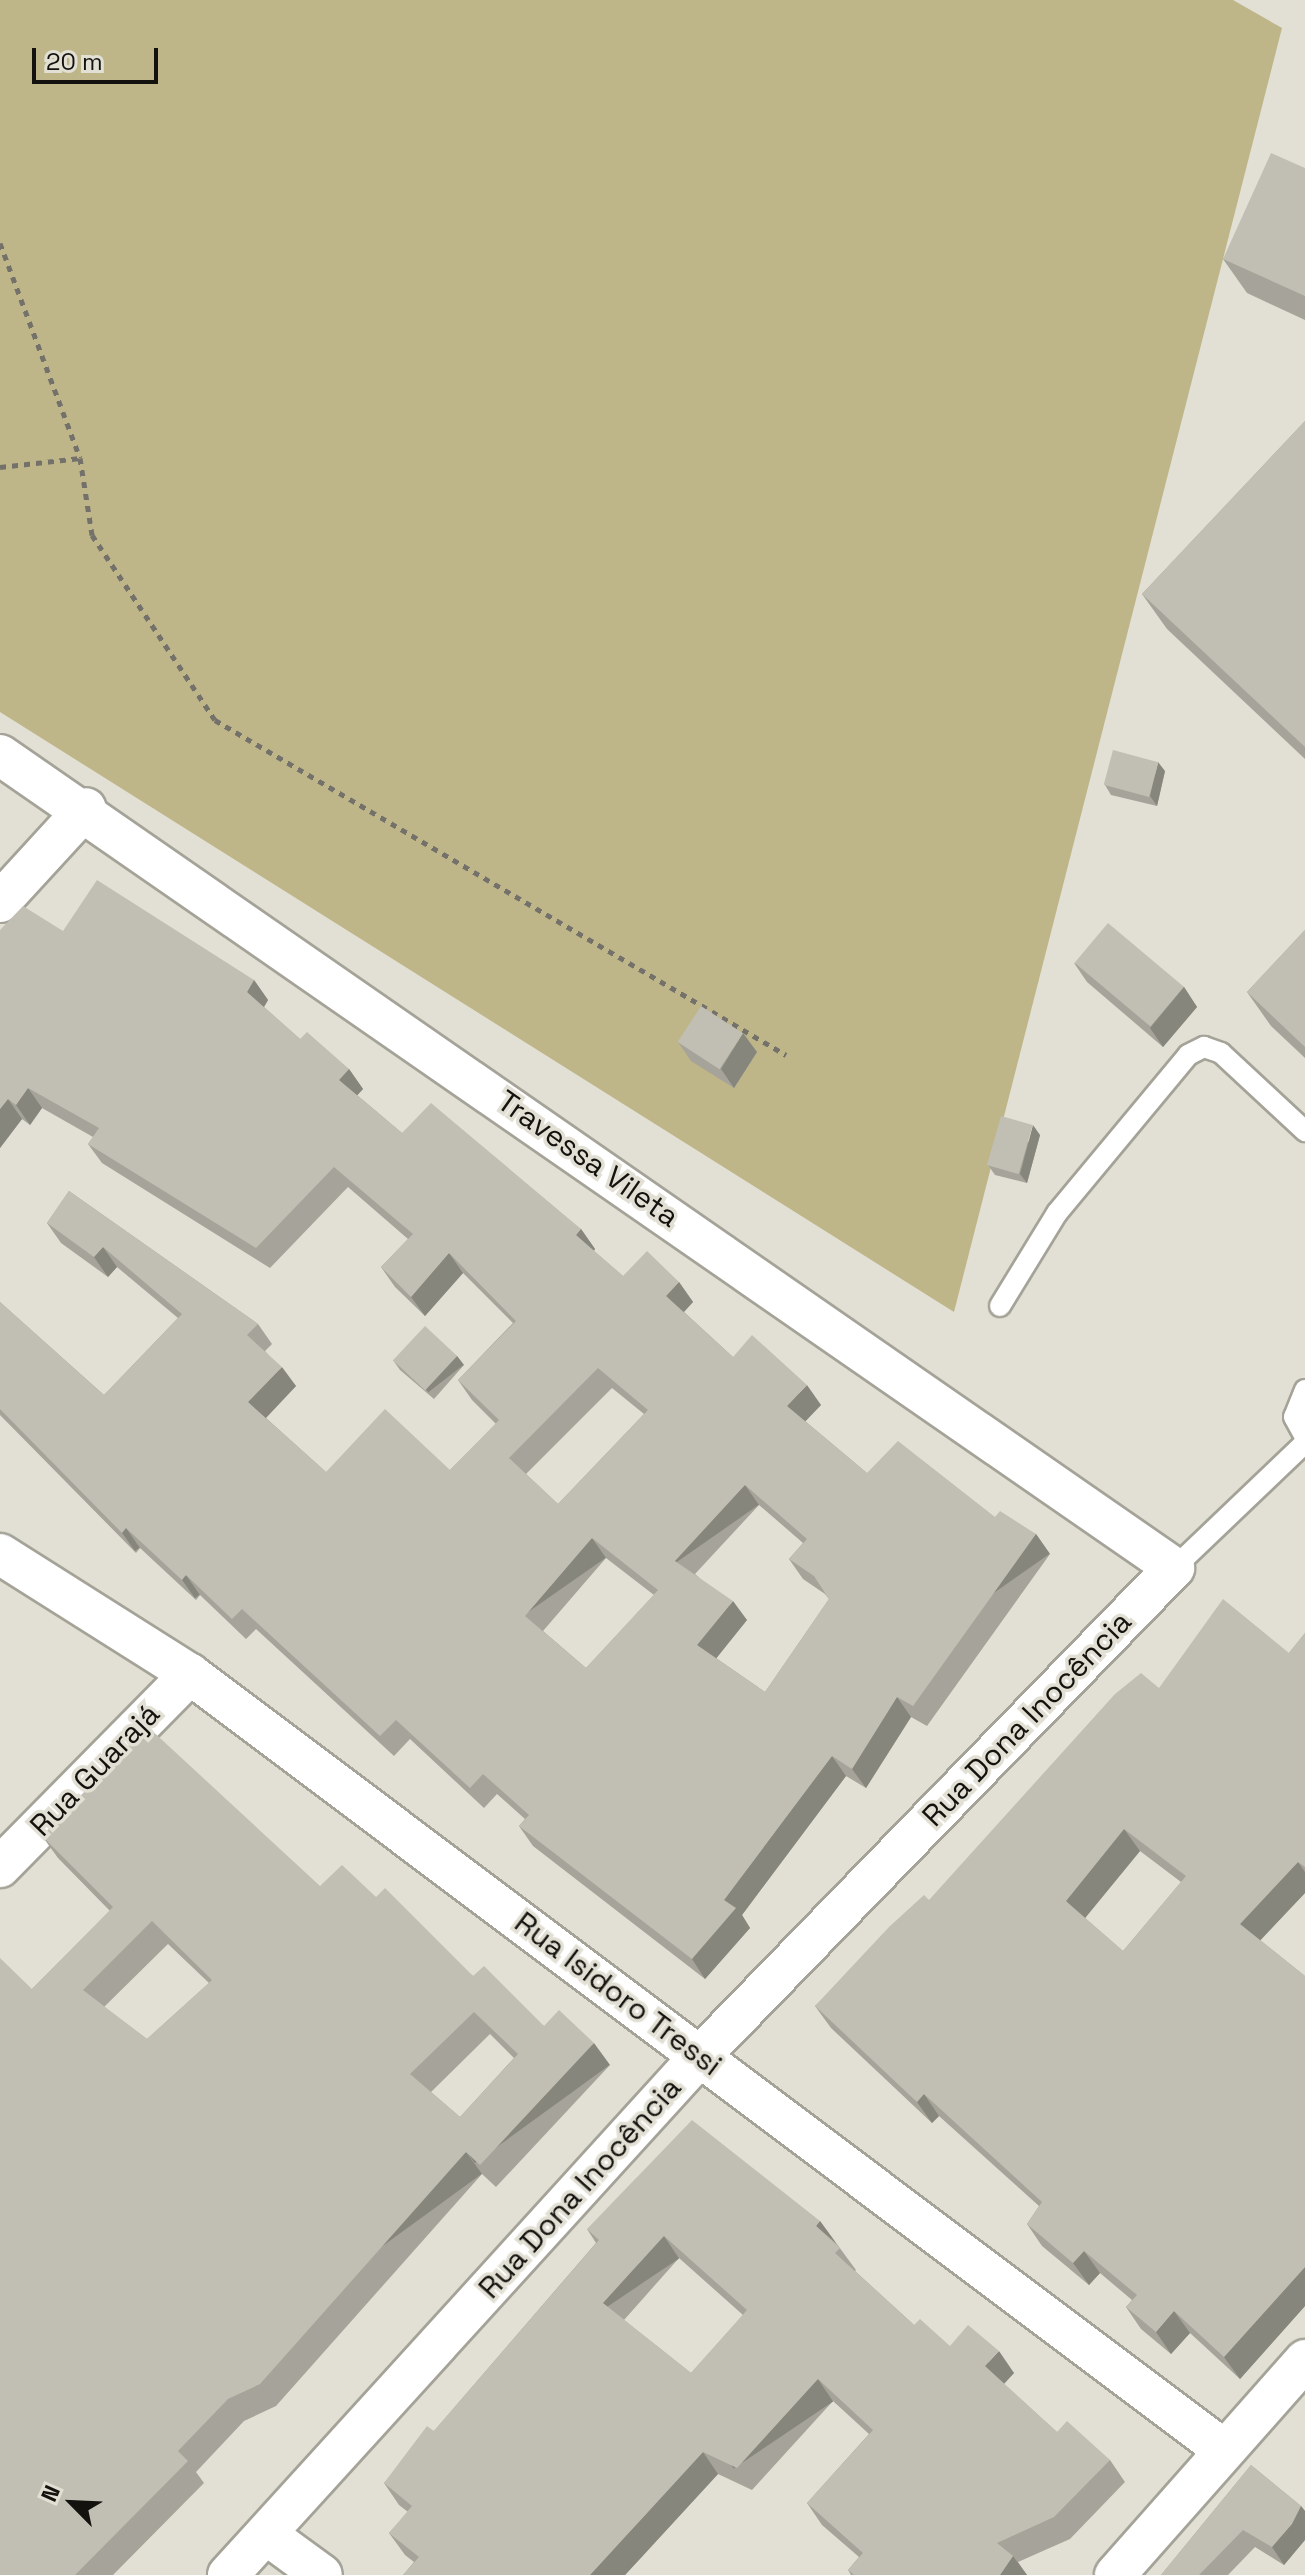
<!DOCTYPE html>
<html>
<head>
<meta charset="utf-8">
<style>
	body { margin:0 }
	#map { position:relative; width:1305px; height:2575px; overflow:hidden; background:#e2e0d4; font-family:"Space Grotesk",sans-serif }
	div>[style] { position:absolute }
	.green>* { inset:0; background:#beb588 }
	.path>* { height:5px; margin-top:-2.5px; transform-origin:0; background:repeating-linear-gradient(90deg,#73716a 0 6px,transparent 0 12px) }
	.roads { filter:drop-shadow(2px 0 #a5a398) drop-shadow(-2px 0 #a5a398) drop-shadow(0 2px #a5a398) drop-shadow(0 -2px #a5a398) }
	.lane>* { height:20px; margin:-10px; padding:0 10px; transform-origin:10px; border-radius:10px; background:#fff }
	.street>* { height:40px; margin:-20px; padding:0 20px; transform-origin:20px; border-radius:20px; background:#fff }
	.wall>* { inset:0; background:#a6a49a }
	.shaded-wall>* { inset:0; background:#87867d; transform-origin:0 0 }
	.building>* { inset:0; background:#c1bfb3; transform-origin:0 0 }
	span { translate:-50% -50%; white-space:nowrap; text-align:center; line-height:1.15; -webkit-text-stroke:7px #e2e0d4; paint-order:stroke }
	.street-label { font-size:30px; color:#13120e }
	.north { position:absolute; left:32px; top:2463px; width:80px; height:80px; -webkit-text-stroke:6px #e2e0d4; paint-order:stroke; rotate:294deg; font-size:22px; font-weight:700; line-height:32px; text-align:center; color:#13120e }
	.north::after { content:''; display:block; margin:auto; width:28px; height:36px; background:#13120e; clip-path:polygon(50% 0,100% 100%,50% 72%,0 100%) }
	.scale { position:absolute; left:32px; top:48px; width:126px; height:36px; box-sizing:border-box; border:4px solid #13120e; border-top:0; padding-left:10px; font-size:24px; line-height:28px; white-space:nowrap; color:#13120e; -webkit-text-stroke:6px #e2e0d4; paint-order:stroke }
</style>
</head>
<body>
<div id="map">
	<div class="green">
		<i style="clip-path:polygon(0 0,1233px 0,1282px 28px,954px 1312px,0 712px)"></i>
	</div>
	<div class="path">
		<i style="left:0;top:243px;width:229px;rotate:69.6deg"></i>
		<i style="left:80px;top:458px;width:78px;rotate:81.1deg"></i>
		<i style="left:92px;top:535px;width:222px;rotate:56.4deg"></i>
		<i style="left:215px;top:720px;width:662px;rotate:30.4deg"></i>
		<i style="left:0;top:467px;width:81px;rotate:-6.4deg"></i>
	</div>
	<div class="roads">
		<div class="lane">
			<i style="left:1000px;top:1306px;width:109px;rotate:-58.5deg"></i>
			<i style="left:1057px;top:1213px;width:205px;rotate:-50.3deg"></i>
			<i style="left:1188px;top:1055px;width:18px;rotate:-27deg"></i>
			<i style="left:1204px;top:1047px;width:18px;rotate:19deg"></i>
			<i style="left:1221px;top:1053px;width:115px;rotate:42.9deg"></i>
			<i style="left:1305px;top:1390px;width:29px;rotate:112deg"></i>
			<i style="left:1294px;top:1417px;width:23px;rotate:61deg"></i>
			<i style="left:1174px;top:1568px;width:181px;rotate:-43.7deg"></i>
		</div>
		<div class="street">
			<i style="left:0;top:755px;width:1428px;rotate:34.7deg"></i>
			<i style="left:1174px;top:1568px;width:679px;rotate:134.16deg"></i>
			<i style="left:701px;top:2055px;width:703px;rotate:132.29deg"></i>
			<i style="left:0;top:902px;width:127px;rotate:-47.5deg"></i>
			<i style="left:0;top:1554px;width:225px;rotate:32.3deg"></i>
			<i style="left:190px;top:1674px;width:1293px;rotate:36.89deg"></i>
			<i style="left:0;top:1867px;width:271px;rotate:-45.4deg"></i>
			<i style="left:266px;top:2534px;width:69px;rotate:36.2deg"></i>
			<i style="left:1115px;top:2575px;width:287px;rotate:-48.5deg"></i>
		</div>
	</div>
	<div class="wall">
		<i style="clip-path:polygon(1305px 168px,1305px 320px,1247px 293px,1223px 259px)"></i>
		<i style="clip-path:polygon(1305px 421px,1305px 759px,1167px 629px,1142px 594px)"></i>
		<i style="clip-path:polygon(1165px 771px,1157px 806px,1111px 795px,1105px 785px)"></i>
		<i style="clip-path:polygon(evenodd,0 930px,63px 931px,254px 980px,268px 1000px,264px 1007px,300px 1039px,349px 1069px,363px 1089px,357px 1095px,402px 1133px,581px 1229px,595px 1249px,594px 1251px,623px 1276px,679px 1282px,693px 1302px,684px 1312px,733px 1357px,821px 1405px,805px 1421px,867px 1473px,995px 1517px,1036px 1534px,1050px 1554px,927px 1726px,911px 1717px,866px 1788px,846px 1776px,742px 1915px,750px 1928px,705px 1979px,533px 1846px,519px 1826px,525px 1819px,497px 1794px,484px 1808px,410px 1739px,394px 1756px,256px 1629px,246px 1639px,200px 1595px,196px 1600px,140px 1548px,136px 1553px,0 1415px,0 1302px,104px 1395px,178px 1318px,117px 1267px,108px 1277px,61px 1243px,47px 1223px,69px 1191px,258px 1324px,272px 1344px,265px 1351px,296px 1386px,266px 1418px,326px 1472px,450px 1470px,496px 1424px,472px 1400px,458px 1380px,513px 1323px,463px 1273px,425px 1316px,395px 1287px,381px 1267px,408px 1239px,348px 1187px,270px 1268px,102px 1163px,88px 1144px,93px 1137px,42px 1108px,30px 1125px,22px 1119px,0 1148px,0 930px,612px 1388px,644px 1414px,558px 1504px,526px 1474px,612px 1388px,0 930px,759px 1505px,803px 1543px,789px 1559px,803px 1579px,825px 1594px,829px 1599px,765px 1692px,716px 1658px,747px 1620px,695px 1574px,759px 1505px,0 930px,606px 1558px,654px 1595px,586px 1668px,543px 1631px,606px 1558px)"></i>
		<i style="clip-path:polygon(1305px 930px,1305px 1058px,1271px 1026px,1247px 992px)"></i>
		<i style="clip-path:polygon(1074px 963px,1184px 987px,1197px 1007px,1163px 1047px,1087px 982px)"></i>
		<i style="clip-path:polygon(678px 1042px,757px 1052px,734px 1088px,691px 1061px)"></i>
		<i style="clip-path:polygon(1040px 1135px,1027px 1183px,995px 1175px,988px 1165px)"></i>
		<i style="clip-path:polygon(457px 1356px,464px 1365px,434px 1399px,400px 1370px,393px 1360px)"></i>
		<i style="clip-path:polygon(evenodd,1305px 1633px,1305px 1893px,1260px 1940px,1305px 1976px,1305px 2306px,1240px 2379px,1190px 2333px,1171px 2354px,1141px 2329px,1126px 2307px,1132px 2300px,1100px 2273px,1089px 2285px,1042px 2246px,1027px 2224px,1039px 2206px,939px 2116px,932px 2123px,831px 2028px,815px 2006px,1159px 1688px,1289px 1653px,1305px 1633px,1140px 1851px,1181px 1882px,1123px 1951px,1085px 1918px,1140px 1851px)"></i>
		<i style="clip-path:polygon(evenodd,42px 1836px,376px 1897px,473px 1976px,544px 2026px,610px 2065px,496px 2187px,482px 2174px,276px 2406px,244px 2421px,196px 2472px,204px 2483px,113px 2575px,0 2575px,32px 1989px,110px 1911px,58px 1858px,42px 1836px,168px 1944px,209px 1983px,147px 2039px,104px 2007px,168px 1944px,42px 1836px,490px 2034px,514px 2058px,460px 2117px,431px 2092px,490px 2034px)"></i>
		<i style="clip-path:polygon(evenodd,820px 2221px,856px 2270px,855px 2271px,914px 2325px,950px 2346px,1014px 2373px,1004px 2384px,1057px 2432px,1110px 2460px,1125px 2482px,1070px 2539px,1018px 2562px,1027px 2575px,851px 2575px,848px 2570px,859px 2557px,822px 2525px,807px 2503px,869px 2434px,833px 2401px,752px 2490px,718px 2474px,625px 2575px,403px 2575px,414px 2562px,405px 2555px,389px 2533px,408px 2512px,399px 2505px,384px 2483px,434px 2431px,596px 2243px,587px 2229px,820px 2221px,679px 2258px,743px 2315px,691px 2373px,624px 2320px,679px 2258px)"></i>
		<i style="clip-path:polygon(1251px 2465px,1301px 2506px,1305px 2511px,1304px 2541px,1284px 2565px,1255px 2547px,1228px 2575px,1161px 2575px)"></i>
	</div>
	<div class="shaded-wall">
		<i style="clip-path:polygon(1158px 762px,1165px 771px,1157px 806px,1150px 796px)"></i>
		<i style="clip-path:polygon(254px 980px,268px 1000px,261px 1012px,247px 992px)"></i>
		<i style="clip-path:polygon(1184px 987px,1197px 1007px,1163px 1047px,1150px 1028px)"></i>
		<i style="clip-path:polygon(743px 1033px,757px 1052px,734px 1088px,721px 1069px)"></i>
		<i style="clip-path:polygon(349px 1069px,363px 1089px,353px 1100px,339px 1080px)"></i>
		<i style="clip-path:polygon(28px 1088px,42px 1108px,30px 1125px,16px 1105px)"></i>
		<i style="clip-path:polygon(8px 1099px,22px 1119px,0 1148px,0 1109px)"></i>
		<i style="clip-path:polygon(1033px 1125px,1040px 1135px,1027px 1183px,1020px 1174px)"></i>
		<i style="clip-path:polygon(581px 1229px,595px 1249px,590px 1255px,576px 1235px)"></i>
		<i style="clip-path:polygon(103px 1247px,117px 1267px,108px 1277px,94px 1257px)"></i>
		<i style="clip-path:polygon(449px 1253px,463px 1273px,425px 1316px,411px 1297px)"></i>
		<i style="clip-path:polygon(679px 1282px,693px 1302px,680px 1316px,666px 1296px)"></i>
		<i style="left:457px;top:1356px;width:11px;height:45px;rotate:52deg"></i>
		<i style="clip-path:polygon(282px 1367px,296px 1386px,262px 1422px,248px 1402px)"></i>
		<i style="clip-path:polygon(807px 1385px,821px 1405px,801px 1426px,787px 1406px)"></i>
		<i style="left:745px;top:1485px;width:24px;height:103px;rotate:55deg"></i>
		<i style="left:126px;top:1528px;width:24px;height:6px;rotate:55deg"></i>
		<i style="left:1036px;top:1534px;width:24px;height:211px;rotate:55deg"></i>
		<i style="left:592px;top:1538px;width:24px;height:103px;rotate:55deg"></i>
		<i style="left:186px;top:1575px;width:24px;height:6px;rotate:55deg"></i>
		<i style="clip-path:polygon(733px 1601px,747px 1620px,711px 1665px,697px 1645px)"></i>
		<i style="clip-path:polygon(897px 1697px,911px 1717px,866px 1788px,852px 1769px)"></i>
		<i style="clip-path:polygon(832px 1756px,846px 1776px,742px 1915px,750px 1928px,705px 1979px,692px 1959px,724px 1900px)"></i>
		<i style="clip-path:polygon(1124px 1829px,1140px 1851px,1081px 1923px,1066px 1901px)"></i>
		<i style="clip-path:polygon(1298px 1862px,1305px 1872px,1305px 1893px,1255px 1946px,1240px 1924px)"></i>
		<i style="left:594px;top:2043px;width:27px;height:167px;rotate:54deg"></i>
		<i style="clip-path:polygon(924px 2094px,939px 2116px,932px 2123px,917px 2102px)"></i>
		<i style="left:466px;top:2152px;width:27px;height:310px;rotate:54deg"></i>
		<i style="clip-path:polygon(820px 2221px,836px 2243px,816px 2226px)"></i>
		<i style="left:664px;top:2236px;width:27px;height:91px;rotate:56deg"></i>
		<i style="clip-path:polygon(1084px 2251px,1100px 2273px,1089px 2285px,1073px 2263px)"></i>
		<i style="clip-path:polygon(1305px 2267px,1305px 2306px,1240px 2379px,1224px 2357px)"></i>
		<i style="clip-path:polygon(1174px 2311px,1190px 2333px,1171px 2354px,1156px 2332px)"></i>
		<i style="clip-path:polygon(999px 2351px,1014px 2373px,1000px 2388px,985px 2366px)"></i>
		<i style="left:818px;top:2379px;width:27px;height:120px;rotate:56deg"></i>
		<i style="clip-path:polygon(703px 2452px,718px 2474px,625px 2575px,590px 2575px)"></i>
		<i style="clip-path:polygon(1301px 2506px,1305px 2511px,1305px 2540px,1284px 2565px,1272px 2547px)"></i>
		<i style="clip-path:polygon(1013px 2556px,1027px 2575px,1000px 2575px)"></i>
	</div>
	<div class="building">
		<i style="clip-path:polygon(1271px 153px,1305px 168px,1305px 296px,1223px 259px)"></i>
		<i style="clip-path:polygon(1305px 421px,1305px 747px,1142px 594px)"></i>
		<i style="left:1113px;top:750px;width:47px;height:36px;rotate:15deg"></i>
		<i style="clip-path:polygon(evenodd,97px 880px,254px 980px,247px 992px,300px 1039px,307px 1032px,349px 1069px,339px 1080px,402px 1133px,431px 1103px,581px 1229px,576px 1235px,623px 1276px,647px 1251px,679px 1282px,666px 1296px,733px 1357px,752px 1335px,807px 1385px,787px 1406px,867px 1473px,898px 1441px,995px 1517px,1000px 1511px,1036px 1534px,913px 1706px,897px 1697px,852px 1769px,832px 1756px,724px 1900px,736px 1908px,692px 1959px,519px 1826px,529px 1815px,483px 1774px,470px 1788px,396px 1720px,380px 1736px,242px 1609px,232px 1619px,186px 1575px,182px 1580px,126px 1528px,122px 1533px,0 1409px,0 1302px,104px 1395px,182px 1314px,103px 1247px,94px 1257px,47px 1223px,69px 1191px,258px 1324px,247px 1335px,282px 1367px,248px 1402px,326px 1472px,385px 1409px,450px 1470px,499px 1420px,458px 1380px,516px 1321px,449px 1253px,411px 1297px,381px 1267px,413px 1234px,334px 1167px,256px 1248px,88px 1144px,99px 1128px,28px 1088px,16px 1105px,8px 1099px,0 1109px,0 930px,23px 906px,63px 931px,97px 880px,598px 1368px,648px 1410px,558px 1504px,509px 1458px,598px 1368px,97px 880px,745px 1485px,807px 1539px,789px 1559px,814px 1576px,829px 1599px,765px 1692px,697px 1645px,733px 1601px,675px 1561px,745px 1485px,97px 880px,592px 1538px,658px 1590px,586px 1668px,525px 1616px,592px 1538px)"></i>
		<i style="left:1108px;top:923px;width:99px;height:52px;rotate:40deg"></i>
		<i style="clip-path:polygon(1305px 930px,1305px 1047px,1247px 992px)"></i>
		<i style="left:701px;top:1006px;width:50px;height:43px;rotate:33deg"></i>
		<i style="left:1001px;top:1116px;width:33px;height:51px;rotate:16deg"></i>
		<i style="left:425px;top:1326px;width:44px;height:47px;rotate:43deg"></i>
		<i style="clip-path:polygon(evenodd,1223px 1599px,1289px 1653px,1305px 1633px,1305px 1867px,1298px 1862px,1240px 1924px,1305px 1976px,1305px 2267px,1224px 2357px,1174px 2311px,1156px 2332px,1126px 2307px,1137px 2295px,1084px 2251px,1073px 2263px,1027px 2224px,1042px 2202px,924px 2094px,917px 2102px,815px 2006px,889px 1927px,924px 1895px,929px 1900px,1115px 1694px,1141px 1673px,1159px 1688px,1223px 1599px,1124px 1829px,1186px 1876px,1123px 1951px,1066px 1901px,1124px 1829px)"></i>
		<i style="clip-path:polygon(evenodd,147px 1726px,320px 1886px,342px 1865px,376px 1897px,385px 1888px,473px 1976px,484px 1966px,544px 2026px,559px 2010px,594px 2043px,480px 2165px,466px 2152px,260px 2384px,228px 2399px,178px 2451px,188px 2461px,75px 2575px,0 2575px,0 1958px,32px 1989px,113px 1907px,42px 1836px,147px 1726px,152px 1921px,212px 1980px,147px 2039px,83px 1990px,152px 1921px,147px 1726px,474px 2012px,518px 2054px,460px 2117px,410px 2074px,474px 2012px)"></i>
		<i style="clip-path:polygon(evenodd,692px 2120px,820px 2221px,816px 2226px,840px 2248px,835px 2253px,914px 2325px,920px 2319px,950px 2346px,968px 2325px,999px 2351px,985px 2366px,1057px 2432px,1067px 2421px,1110px 2460px,1054px 2517px,997px 2543px,1013px 2556px,1000px 2575px,854px 2575px,848px 2570px,863px 2553px,807px 2503px,873px 2430px,818px 2379px,737px 2468px,703px 2452px,590px 2575px,403px 2575px,419px 2557px,389px 2533px,412px 2506px,384px 2483px,427px 2426px,434px 2431px,599px 2240px,587px 2229px,692px 2120px,664px 2236px,747px 2310px,691px 2373px,603px 2303px,664px 2236px)"></i>
		<i style="clip-path:polygon(1251px 2465px,1301px 2506px,1292px 2524px,1272px 2547px,1243px 2530px,1199px 2575px,1161px 2575px)"></i>
	</div>
	<div class="street-label">
		<span style="left:588px;top:1159px;rotate:35deg">Travessa Vileta</span>
		<span style="left:1027px;top:1719px;rotate:-46deg">Rua Dona Inocência</span>
		<span style="left:95px;top:1770px;rotate:-46deg">Rua Guarajá</span>
		<span style="left:618px;top:1994px;rotate:37deg">Rua Isidoro Tressi</span>
		<span style="left:580px;top:2188px;rotate:-48deg">Rua Dona Inocência</span>
	</div>
	<div class="north">N</div>
	<div class="scale">20 m</div>
</div>
</body>
</html>
